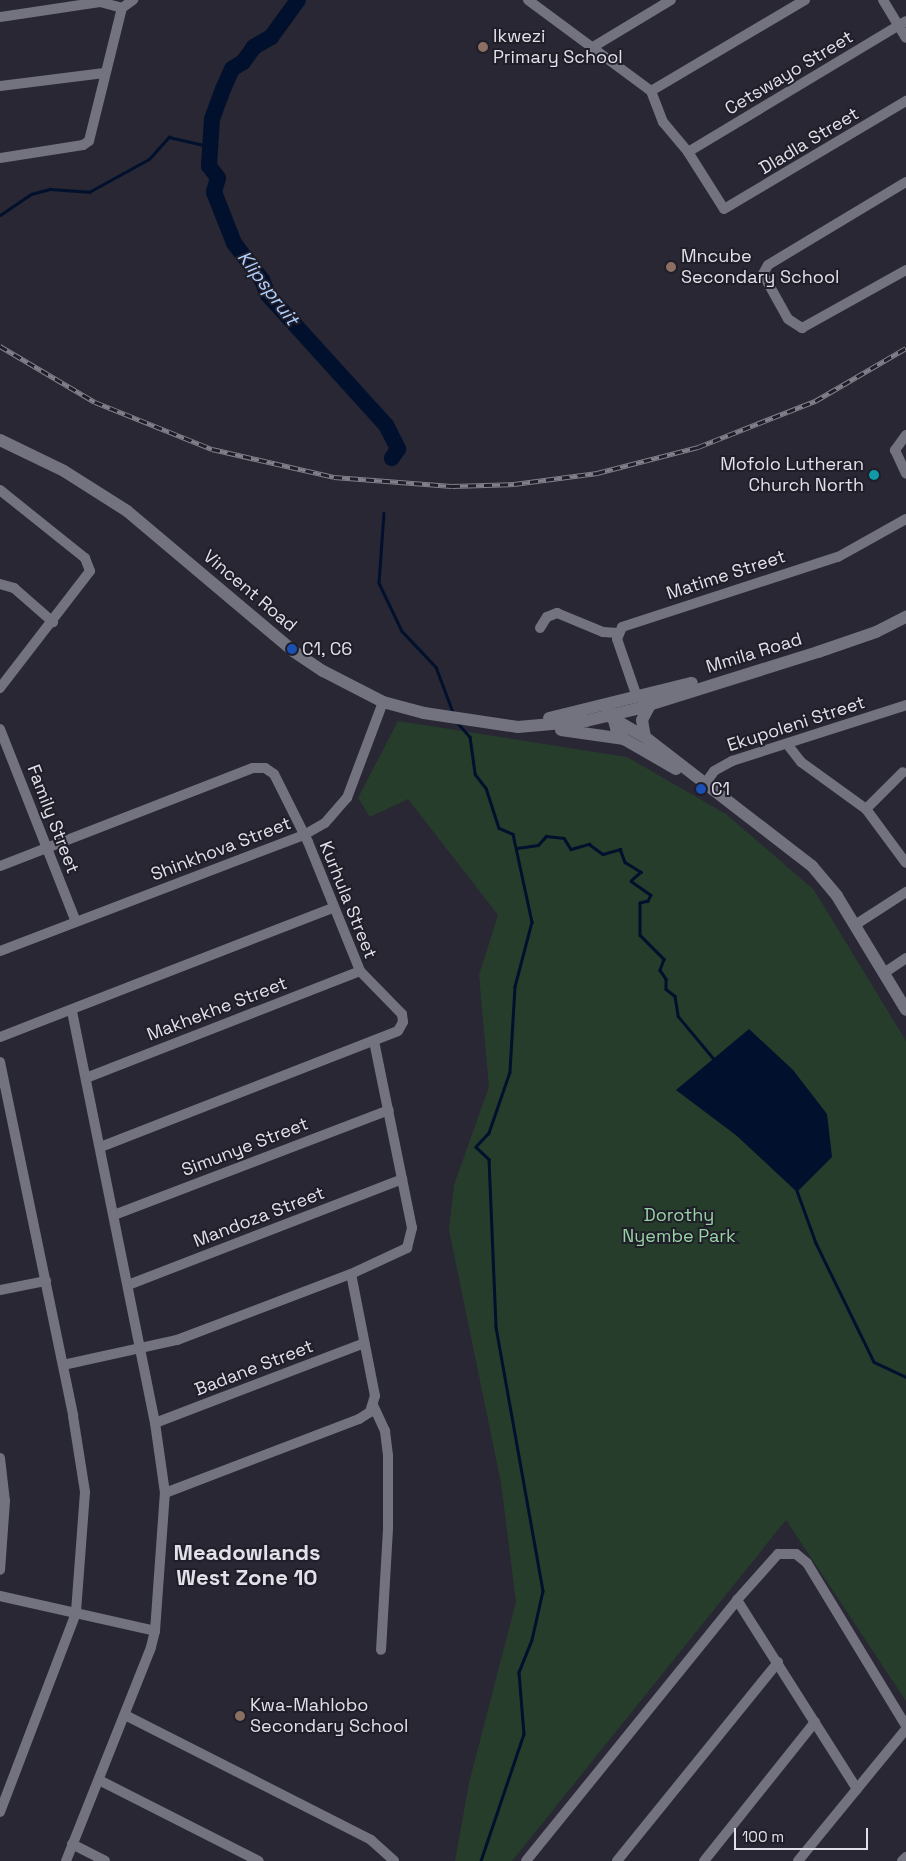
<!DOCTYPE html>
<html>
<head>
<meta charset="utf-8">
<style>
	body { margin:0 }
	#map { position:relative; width:906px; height:1861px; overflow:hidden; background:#282733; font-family:"Space Grotesk",sans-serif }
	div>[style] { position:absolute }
	.green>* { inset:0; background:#263d2c }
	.water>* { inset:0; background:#01102c }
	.stream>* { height:2.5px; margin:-1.25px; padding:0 1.25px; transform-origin:1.25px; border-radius:1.25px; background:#01102c }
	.river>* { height:16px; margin:-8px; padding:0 8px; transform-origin:8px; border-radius:8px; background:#01102c }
	.street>* { height:10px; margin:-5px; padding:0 5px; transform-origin:5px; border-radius:5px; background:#73727f }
	.secondary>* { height:12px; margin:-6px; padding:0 6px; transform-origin:6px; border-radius:6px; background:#73727f }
	.rail>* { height:4.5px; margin-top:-2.25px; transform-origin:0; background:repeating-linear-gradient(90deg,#1f1e29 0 8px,#81808a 0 16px); box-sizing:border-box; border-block:1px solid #81808a }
	.dots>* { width:14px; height:14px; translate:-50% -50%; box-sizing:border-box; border:2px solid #1f1e29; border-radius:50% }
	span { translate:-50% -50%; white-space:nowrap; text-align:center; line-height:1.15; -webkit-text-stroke:4px #1f1e29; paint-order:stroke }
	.poi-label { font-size:18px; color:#e2e1e9 }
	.left { translate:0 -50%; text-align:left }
	.right { translate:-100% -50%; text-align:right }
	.street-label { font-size:18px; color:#e2e1e9 }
	.park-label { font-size:18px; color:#97d4a5 }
	.water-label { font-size:19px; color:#b0d0fe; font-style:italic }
	.district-label { font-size:22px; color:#e2e1e9; font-weight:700 }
	.scale { position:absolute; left:734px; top:1828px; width:134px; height:22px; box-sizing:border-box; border:2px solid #e2e1e9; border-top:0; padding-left:6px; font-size:15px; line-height:18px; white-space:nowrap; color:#e2e1e9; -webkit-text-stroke:4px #1f1e29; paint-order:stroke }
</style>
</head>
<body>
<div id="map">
	<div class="green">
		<i style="clip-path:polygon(398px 721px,627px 757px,726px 814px,814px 890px,906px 1041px,906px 1701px,786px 1520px,512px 1861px,455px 1861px,469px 1783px,516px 1602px,501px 1483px,449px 1230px,454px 1185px,489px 1087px,479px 975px,498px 915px,408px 799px,370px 817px,358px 798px)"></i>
	</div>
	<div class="water">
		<i style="clip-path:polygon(749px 1029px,793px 1070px,827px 1114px,832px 1157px,797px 1192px,737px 1136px,676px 1090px)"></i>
	</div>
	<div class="stream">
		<i style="left:0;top:215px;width:37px;rotate:-34deg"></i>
		<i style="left:31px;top:194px;width:20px;rotate:-15deg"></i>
		<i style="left:50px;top:189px;width:39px;rotate:4deg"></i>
		<i style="left:89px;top:192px;width:68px;rotate:-28.8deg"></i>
		<i style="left:149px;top:159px;width:30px;rotate:-48deg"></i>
		<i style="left:169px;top:137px;width:44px;rotate:13.1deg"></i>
		<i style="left:384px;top:513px;width:70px;rotate:94.1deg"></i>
		<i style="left:379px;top:583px;width:53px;rotate:64.4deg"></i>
		<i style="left:402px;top:631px;width:50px;rotate:46.6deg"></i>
		<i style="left:436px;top:667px;width:48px;rotate:69.3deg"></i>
		<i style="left:457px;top:722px;width:20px;rotate:49deg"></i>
		<i style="left:470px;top:737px;width:37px;rotate:82deg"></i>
		<i style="left:475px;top:774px;width:18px;rotate:52deg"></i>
		<i style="left:486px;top:788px;width:42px;rotate:72deg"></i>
		<i style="left:499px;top:828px;width:15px;rotate:23deg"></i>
		<i style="left:513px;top:834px;width:90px;rotate:77.8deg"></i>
		<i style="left:532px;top:922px;width:67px;rotate:104.7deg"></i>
		<i style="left:515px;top:987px;width:85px;rotate:93.4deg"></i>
		<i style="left:510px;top:1072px;width:65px;rotate:109deg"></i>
		<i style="left:489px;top:1133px;width:19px;rotate:133deg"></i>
		<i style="left:476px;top:1147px;width:18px;rotate:43deg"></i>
		<i style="left:489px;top:1159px;width:168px;rotate:87.6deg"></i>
		<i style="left:496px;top:1327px;width:268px;rotate:79.9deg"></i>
		<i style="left:543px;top:1591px;width:50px;rotate:102.7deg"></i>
		<i style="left:532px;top:1640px;width:35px;rotate:112deg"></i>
		<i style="left:519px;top:1672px;width:62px;rotate:85.4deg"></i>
		<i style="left:524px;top:1734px;width:134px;rotate:108.7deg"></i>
		<i style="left:517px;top:848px;width:21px;rotate:-8deg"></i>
		<i style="left:538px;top:845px;width:12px;rotate:-48deg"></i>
		<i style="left:546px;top:836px;width:18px;rotate:6deg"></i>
		<i style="left:564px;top:838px;width:13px;rotate:58deg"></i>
		<i style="left:571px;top:849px;width:19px;rotate:-16deg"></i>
		<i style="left:589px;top:844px;width:17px;rotate:36deg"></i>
		<i style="left:603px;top:854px;width:18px;rotate:-16deg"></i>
		<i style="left:620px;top:849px;width:14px;rotate:69deg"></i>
		<i style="left:625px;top:862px;width:19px;rotate:32deg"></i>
		<i style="left:641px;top:872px;width:13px;rotate:138deg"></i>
		<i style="left:631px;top:881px;width:24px;rotate:35deg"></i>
		<i style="left:651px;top:895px;width:7px;rotate:117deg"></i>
		<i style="left:648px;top:901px;width:8px;rotate:166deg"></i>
		<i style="left:640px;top:903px;width:32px;rotate:90deg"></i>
		<i style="left:640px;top:935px;width:34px;rotate:45deg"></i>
		<i style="left:664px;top:959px;width:12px;rotate:110deg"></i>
		<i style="left:660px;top:970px;width:11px;rotate:56deg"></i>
		<i style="left:666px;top:979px;width:10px;rotate:90deg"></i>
		<i style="left:666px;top:989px;width:11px;rotate:38deg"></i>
		<i style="left:675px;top:996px;width:20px;rotate:81deg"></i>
		<i style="left:678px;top:1016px;width:56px;rotate:50.1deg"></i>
		<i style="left:796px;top:1188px;width:59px;rotate:70deg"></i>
		<i style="left:816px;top:1243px;width:132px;rotate:64deg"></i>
		<i style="left:874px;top:1362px;width:35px;rotate:25deg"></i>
	</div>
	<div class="river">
		<i style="left:298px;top:0;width:46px;rotate:126.1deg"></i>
		<i style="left:271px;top:37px;width:20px;rotate:150deg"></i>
		<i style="left:254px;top:47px;width:19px;rotate:126deg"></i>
		<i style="left:243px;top:62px;width:13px;rotate:148deg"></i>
		<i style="left:232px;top:69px;width:22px;rotate:114deg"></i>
		<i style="left:223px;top:89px;width:32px;rotate:110deg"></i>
		<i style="left:212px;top:119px;width:47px;rotate:93.7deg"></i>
		<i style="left:209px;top:166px;width:15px;rotate:53deg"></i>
		<i style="left:218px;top:178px;width:15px;rotate:106deg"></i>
		<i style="left:214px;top:192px;width:55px;rotate:68.6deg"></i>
		<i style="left:234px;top:243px;width:46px;rotate:52.9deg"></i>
		<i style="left:262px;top:280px;width:16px;rotate:68deg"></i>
		<i style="left:268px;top:295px;width:176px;rotate:47.8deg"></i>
		<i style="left:386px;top:425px;width:27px;rotate:63deg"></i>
		<i style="left:398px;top:449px;width:11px;rotate:124deg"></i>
	</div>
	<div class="street">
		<i style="left:528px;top:0;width:153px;rotate:36.5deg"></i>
		<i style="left:651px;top:91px;width:33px;rotate:69deg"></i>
		<i style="left:663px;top:122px;width:39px;rotate:50deg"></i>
		<i style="left:688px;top:152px;width:67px;rotate:57.7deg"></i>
		<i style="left:724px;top:209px;width:212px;rotate:-30.7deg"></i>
		<i style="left:883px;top:0;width:44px;rotate:58.8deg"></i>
		<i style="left:0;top:17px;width:101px;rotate:-8.5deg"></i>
		<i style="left:100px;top:2px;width:23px;rotate:15deg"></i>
		<i style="left:593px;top:47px;width:91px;rotate:-31.1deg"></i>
		<i style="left:0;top:86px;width:105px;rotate:-7.1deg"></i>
		<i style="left:651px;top:91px;width:179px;rotate:-30.6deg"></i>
		<i style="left:688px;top:152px;width:254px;rotate:-31deg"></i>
		<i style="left:0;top:158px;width:84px;rotate:-8.9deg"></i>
		<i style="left:83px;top:145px;width:7px;rotate:-34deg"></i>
		<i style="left:89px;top:141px;width:137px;rotate:-76.1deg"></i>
		<i style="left:122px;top:8px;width:14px;rotate:-36deg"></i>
		<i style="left:906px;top:182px;width:161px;rotate:149deg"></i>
		<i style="left:768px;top:265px;width:10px;rotate:119deg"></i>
		<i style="left:763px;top:274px;width:51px;rotate:60.9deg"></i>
		<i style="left:788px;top:319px;width:17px;rotate:33deg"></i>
		<i style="left:802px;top:328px;width:119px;rotate:-29.1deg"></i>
		<i style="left:906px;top:435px;width:19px;rotate:126deg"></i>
		<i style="left:895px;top:450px;width:26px;rotate:65deg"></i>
		<i style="left:0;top:490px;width:109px;rotate:38.7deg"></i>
		<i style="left:85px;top:558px;width:14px;rotate:69deg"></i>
		<i style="left:90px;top:571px;width:148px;rotate:127.6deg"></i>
		<i style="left:0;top:584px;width:15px;rotate:16deg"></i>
		<i style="left:14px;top:588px;width:52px;rotate:41.1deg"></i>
		<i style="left:540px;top:628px;width:13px;rotate:-58deg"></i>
		<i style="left:547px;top:617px;width:11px;rotate:-22deg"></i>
		<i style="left:557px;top:613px;width:50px;rotate:22.4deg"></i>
		<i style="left:603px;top:632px;width:15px;rotate:4deg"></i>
		<i style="left:637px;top:697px;width:61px;rotate:-109deg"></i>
		<i style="left:617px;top:639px;width:13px;rotate:-67deg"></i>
		<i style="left:622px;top:627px;width:227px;rotate:-18deg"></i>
		<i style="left:838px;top:557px;width:78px;rotate:-29.2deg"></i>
		<i style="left:0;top:729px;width:207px;rotate:68.5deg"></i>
		<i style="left:787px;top:744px;width:23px;rotate:52deg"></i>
		<i style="left:801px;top:762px;width:80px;rotate:35.9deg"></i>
		<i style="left:866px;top:809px;width:67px;rotate:53.5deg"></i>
		<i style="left:704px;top:785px;width:17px;rotate:-54deg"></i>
		<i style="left:714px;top:771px;width:21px;rotate:-29deg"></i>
		<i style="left:732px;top:761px;width:183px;rotate:-17.8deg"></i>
		<i style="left:866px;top:809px;width:52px;rotate:-45deg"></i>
		<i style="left:0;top:866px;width:271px;rotate:-21.2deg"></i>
		<i style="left:253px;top:768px;width:12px"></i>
		<i style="left:265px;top:768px;width:11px;rotate:34deg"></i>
		<i style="left:274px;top:774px;width:76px;rotate:63.4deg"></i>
		<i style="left:308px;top:842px;width:139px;rotate:68deg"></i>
		<i style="left:360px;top:971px;width:60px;rotate:45.7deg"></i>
		<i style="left:402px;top:1014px;width:8px;rotate:83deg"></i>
		<i style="left:403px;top:1022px;width:10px;rotate:119deg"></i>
		<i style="left:398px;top:1031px;width:320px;rotate:158.7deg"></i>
		<i style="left:855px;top:925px;width:61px;rotate:-32.9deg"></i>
		<i style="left:0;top:951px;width:325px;rotate:-20.9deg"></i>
		<i style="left:304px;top:835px;width:24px;rotate:-30deg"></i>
		<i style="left:325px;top:823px;width:33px;rotate:-49deg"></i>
		<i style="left:347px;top:798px;width:103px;rotate:-69.4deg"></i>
		<i style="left:884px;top:973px;width:27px;rotate:-34deg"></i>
		<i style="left:0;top:1037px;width:357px;rotate:-21.2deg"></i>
		<i style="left:0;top:1062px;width:361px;rotate:78.3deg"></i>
		<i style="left:73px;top:1416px;width:77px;rotate:81deg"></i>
		<i style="left:85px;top:1492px;width:121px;rotate:94.3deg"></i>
		<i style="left:76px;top:1613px;width:213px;rotate:110.9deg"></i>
		<i style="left:86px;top:1078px;width:294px;rotate:-21.3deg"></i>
		<i style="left:114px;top:1215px;width:294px;rotate:-20.9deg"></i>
		<i style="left:128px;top:1285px;width:294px;rotate:-21.1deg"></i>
		<i style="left:0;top:1290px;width:47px;rotate:-11.1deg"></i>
		<i style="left:63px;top:1365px;width:117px;rotate:-12.4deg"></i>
		<i style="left:177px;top:1340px;width:186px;rotate:-20.8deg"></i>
		<i style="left:351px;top:1274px;width:62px;rotate:-24.9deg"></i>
		<i style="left:407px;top:1248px;width:21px;rotate:-76deg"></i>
		<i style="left:412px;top:1228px;width:191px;rotate:-101.5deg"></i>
		<i style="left:373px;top:1405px;width:29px;rotate:65deg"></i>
		<i style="left:385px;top:1431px;width:24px;rotate:83deg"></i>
		<i style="left:388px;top:1455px;width:74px;rotate:90deg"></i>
		<i style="left:388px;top:1529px;width:121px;rotate:93.3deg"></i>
		<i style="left:155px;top:1423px;width:224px;rotate:-20.9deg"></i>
		<i style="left:0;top:1458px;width:43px;rotate:83.4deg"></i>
		<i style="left:5px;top:1501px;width:69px;rotate:94.1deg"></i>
		<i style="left:165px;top:1493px;width:208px;rotate:-20.9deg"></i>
		<i style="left:359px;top:1419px;width:13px;rotate:-32deg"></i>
		<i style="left:370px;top:1412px;width:17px;rotate:-73deg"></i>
		<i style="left:375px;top:1396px;width:124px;rotate:-101.1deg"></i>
		<i style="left:0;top:1596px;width:159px;rotate:12.7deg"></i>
		<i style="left:737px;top:1600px;width:224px;rotate:57.6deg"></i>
		<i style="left:125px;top:1715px;width:276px;rotate:26.9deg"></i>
		<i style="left:371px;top:1840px;width:31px;rotate:42deg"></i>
		<i style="left:99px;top:1780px;width:179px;rotate:26.9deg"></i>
		<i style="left:72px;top:1844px;width:37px;rotate:27deg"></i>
		<i style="left:66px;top:1861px;width:230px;rotate:-68.3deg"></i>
		<i style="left:151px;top:1647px;width:16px;rotate:-76deg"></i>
		<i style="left:155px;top:1631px;width:138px;rotate:-85.9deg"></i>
		<i style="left:165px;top:1493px;width:71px;rotate:-98.1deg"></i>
		<i style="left:155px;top:1423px;width:421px;rotate:-101.4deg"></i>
		<i style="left:526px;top:1861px;width:336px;rotate:-51deg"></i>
		<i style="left:737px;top:1600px;width:62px;rotate:-48.3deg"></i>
		<i style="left:778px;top:1554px;width:18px"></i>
		<i style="left:796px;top:1554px;width:14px;rotate:39deg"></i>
		<i style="left:807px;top:1563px;width:191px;rotate:58.7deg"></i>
		<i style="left:617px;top:1861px;width:256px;rotate:-51deg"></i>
		<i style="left:704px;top:1861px;width:178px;rotate:-51.4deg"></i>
		<i style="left:798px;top:1861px;width:171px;rotate:-50.7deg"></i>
		<i style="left:902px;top:1861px;width:6px;rotate:-45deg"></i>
	</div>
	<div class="secondary">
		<i style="left:0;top:440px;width:71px;rotate:25.8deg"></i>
		<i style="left:64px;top:471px;width:75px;rotate:32.4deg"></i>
		<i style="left:127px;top:511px;width:217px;rotate:40.1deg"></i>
		<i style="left:293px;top:651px;width:36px;rotate:34deg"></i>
		<i style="left:323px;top:671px;width:68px;rotate:27.3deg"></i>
		<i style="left:383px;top:702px;width:42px;rotate:15deg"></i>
		<i style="left:424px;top:713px;width:95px;rotate:8.5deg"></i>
		<i style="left:518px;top:727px;width:68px;rotate:-5deg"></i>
		<i style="left:586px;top:721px;width:51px;rotate:-13.5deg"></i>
		<i style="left:636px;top:709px;width:191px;rotate:-17.4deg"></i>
		<i style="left:818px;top:652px;width:61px;rotate:-19deg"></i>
		<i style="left:876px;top:632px;width:34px;rotate:-27deg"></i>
		<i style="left:612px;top:713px;width:16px;rotate:75deg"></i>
		<i style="left:616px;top:728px;width:14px;rotate:54deg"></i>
		<i style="left:624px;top:739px;width:60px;rotate:30deg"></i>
		<i style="left:607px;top:715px;width:44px;rotate:30.1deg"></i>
		<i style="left:645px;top:737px;width:211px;rotate:37.7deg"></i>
		<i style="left:812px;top:866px;width:39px;rotate:50deg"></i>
		<i style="left:837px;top:896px;width:133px;rotate:58.8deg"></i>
		<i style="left:549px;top:718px;width:147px;rotate:-13.8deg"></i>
		<i style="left:561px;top:730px;width:64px;rotate:8.1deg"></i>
		<i style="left:645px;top:737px;width:17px;rotate:-100deg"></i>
		<i style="left:642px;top:720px;width:17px;rotate:-62deg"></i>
	</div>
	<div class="rail">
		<i style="left:0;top:346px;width:110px;rotate:30.5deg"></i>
		<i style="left:95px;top:402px;width:126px;rotate:21.9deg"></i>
		<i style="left:212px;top:449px;width:125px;rotate:12.9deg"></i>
		<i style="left:334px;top:477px;width:118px;rotate:4.4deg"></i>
		<i style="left:452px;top:486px;width:62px;rotate:-1.8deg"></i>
		<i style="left:514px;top:484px;width:84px;rotate:-7.5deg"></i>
		<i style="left:597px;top:473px;width:104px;rotate:-14.4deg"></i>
		<i style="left:698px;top:447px;width:126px;rotate:-21.5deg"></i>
		<i style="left:815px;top:401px;width:105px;rotate:-30.2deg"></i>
	</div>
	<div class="dots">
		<i style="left:483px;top:47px;background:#8d6e63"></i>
		<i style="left:671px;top:267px;background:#8d6e63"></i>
		<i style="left:874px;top:475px;background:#0f9aa8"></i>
		<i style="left:292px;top:649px;background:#1a4fb4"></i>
		<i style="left:701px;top:789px;background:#1a4fb4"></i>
		<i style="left:240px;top:1716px;background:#8d6e63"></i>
	</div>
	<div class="poi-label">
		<span class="left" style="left:493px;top:47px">Ikwezi<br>Primary School</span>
		<span class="left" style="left:681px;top:267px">Mncube<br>Secondary School</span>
		<span class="right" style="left:864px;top:475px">Mofolo Lutheran<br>Church North</span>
		<span class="left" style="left:302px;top:649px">C1, C6</span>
		<span class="left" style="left:711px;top:789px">C1</span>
		<span class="left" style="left:250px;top:1716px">Kwa-Mahlobo<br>Secondary School</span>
	</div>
	<div class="street-label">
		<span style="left:789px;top:73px;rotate:-31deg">Cetswayo Street</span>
		<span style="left:809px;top:141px;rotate:-31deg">Dladla Street</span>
		<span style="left:726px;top:575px;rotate:-18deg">Matime Street</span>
		<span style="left:250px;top:591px;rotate:40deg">Vincent Road</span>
		<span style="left:754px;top:653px;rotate:-17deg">Mmila Road</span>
		<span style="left:796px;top:724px;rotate:-18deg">Ekupoleni Street</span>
		<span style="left:53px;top:819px;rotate:69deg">Family Street</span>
		<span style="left:221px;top:849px;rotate:-21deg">Shinkhova Street</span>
		<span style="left:348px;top:900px;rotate:68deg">Kurhula Street</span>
		<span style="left:217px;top:1009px;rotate:-21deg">Makhekhe Street</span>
		<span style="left:245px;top:1147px;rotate:-21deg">Simunye Street</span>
		<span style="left:259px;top:1217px;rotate:-21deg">Mandoza Street</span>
		<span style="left:254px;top:1368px;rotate:-21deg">Badane Street</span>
	</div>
	<div class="park-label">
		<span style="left:679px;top:1226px">Dorothy<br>Nyembe Park</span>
	</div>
	<div class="water-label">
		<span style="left:268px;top:288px;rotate:53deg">Klipspruit</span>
	</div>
	<div class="district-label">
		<span style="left:247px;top:1565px">Meadowlands<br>West Zone 10</span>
	</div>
	<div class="scale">100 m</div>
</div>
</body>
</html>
